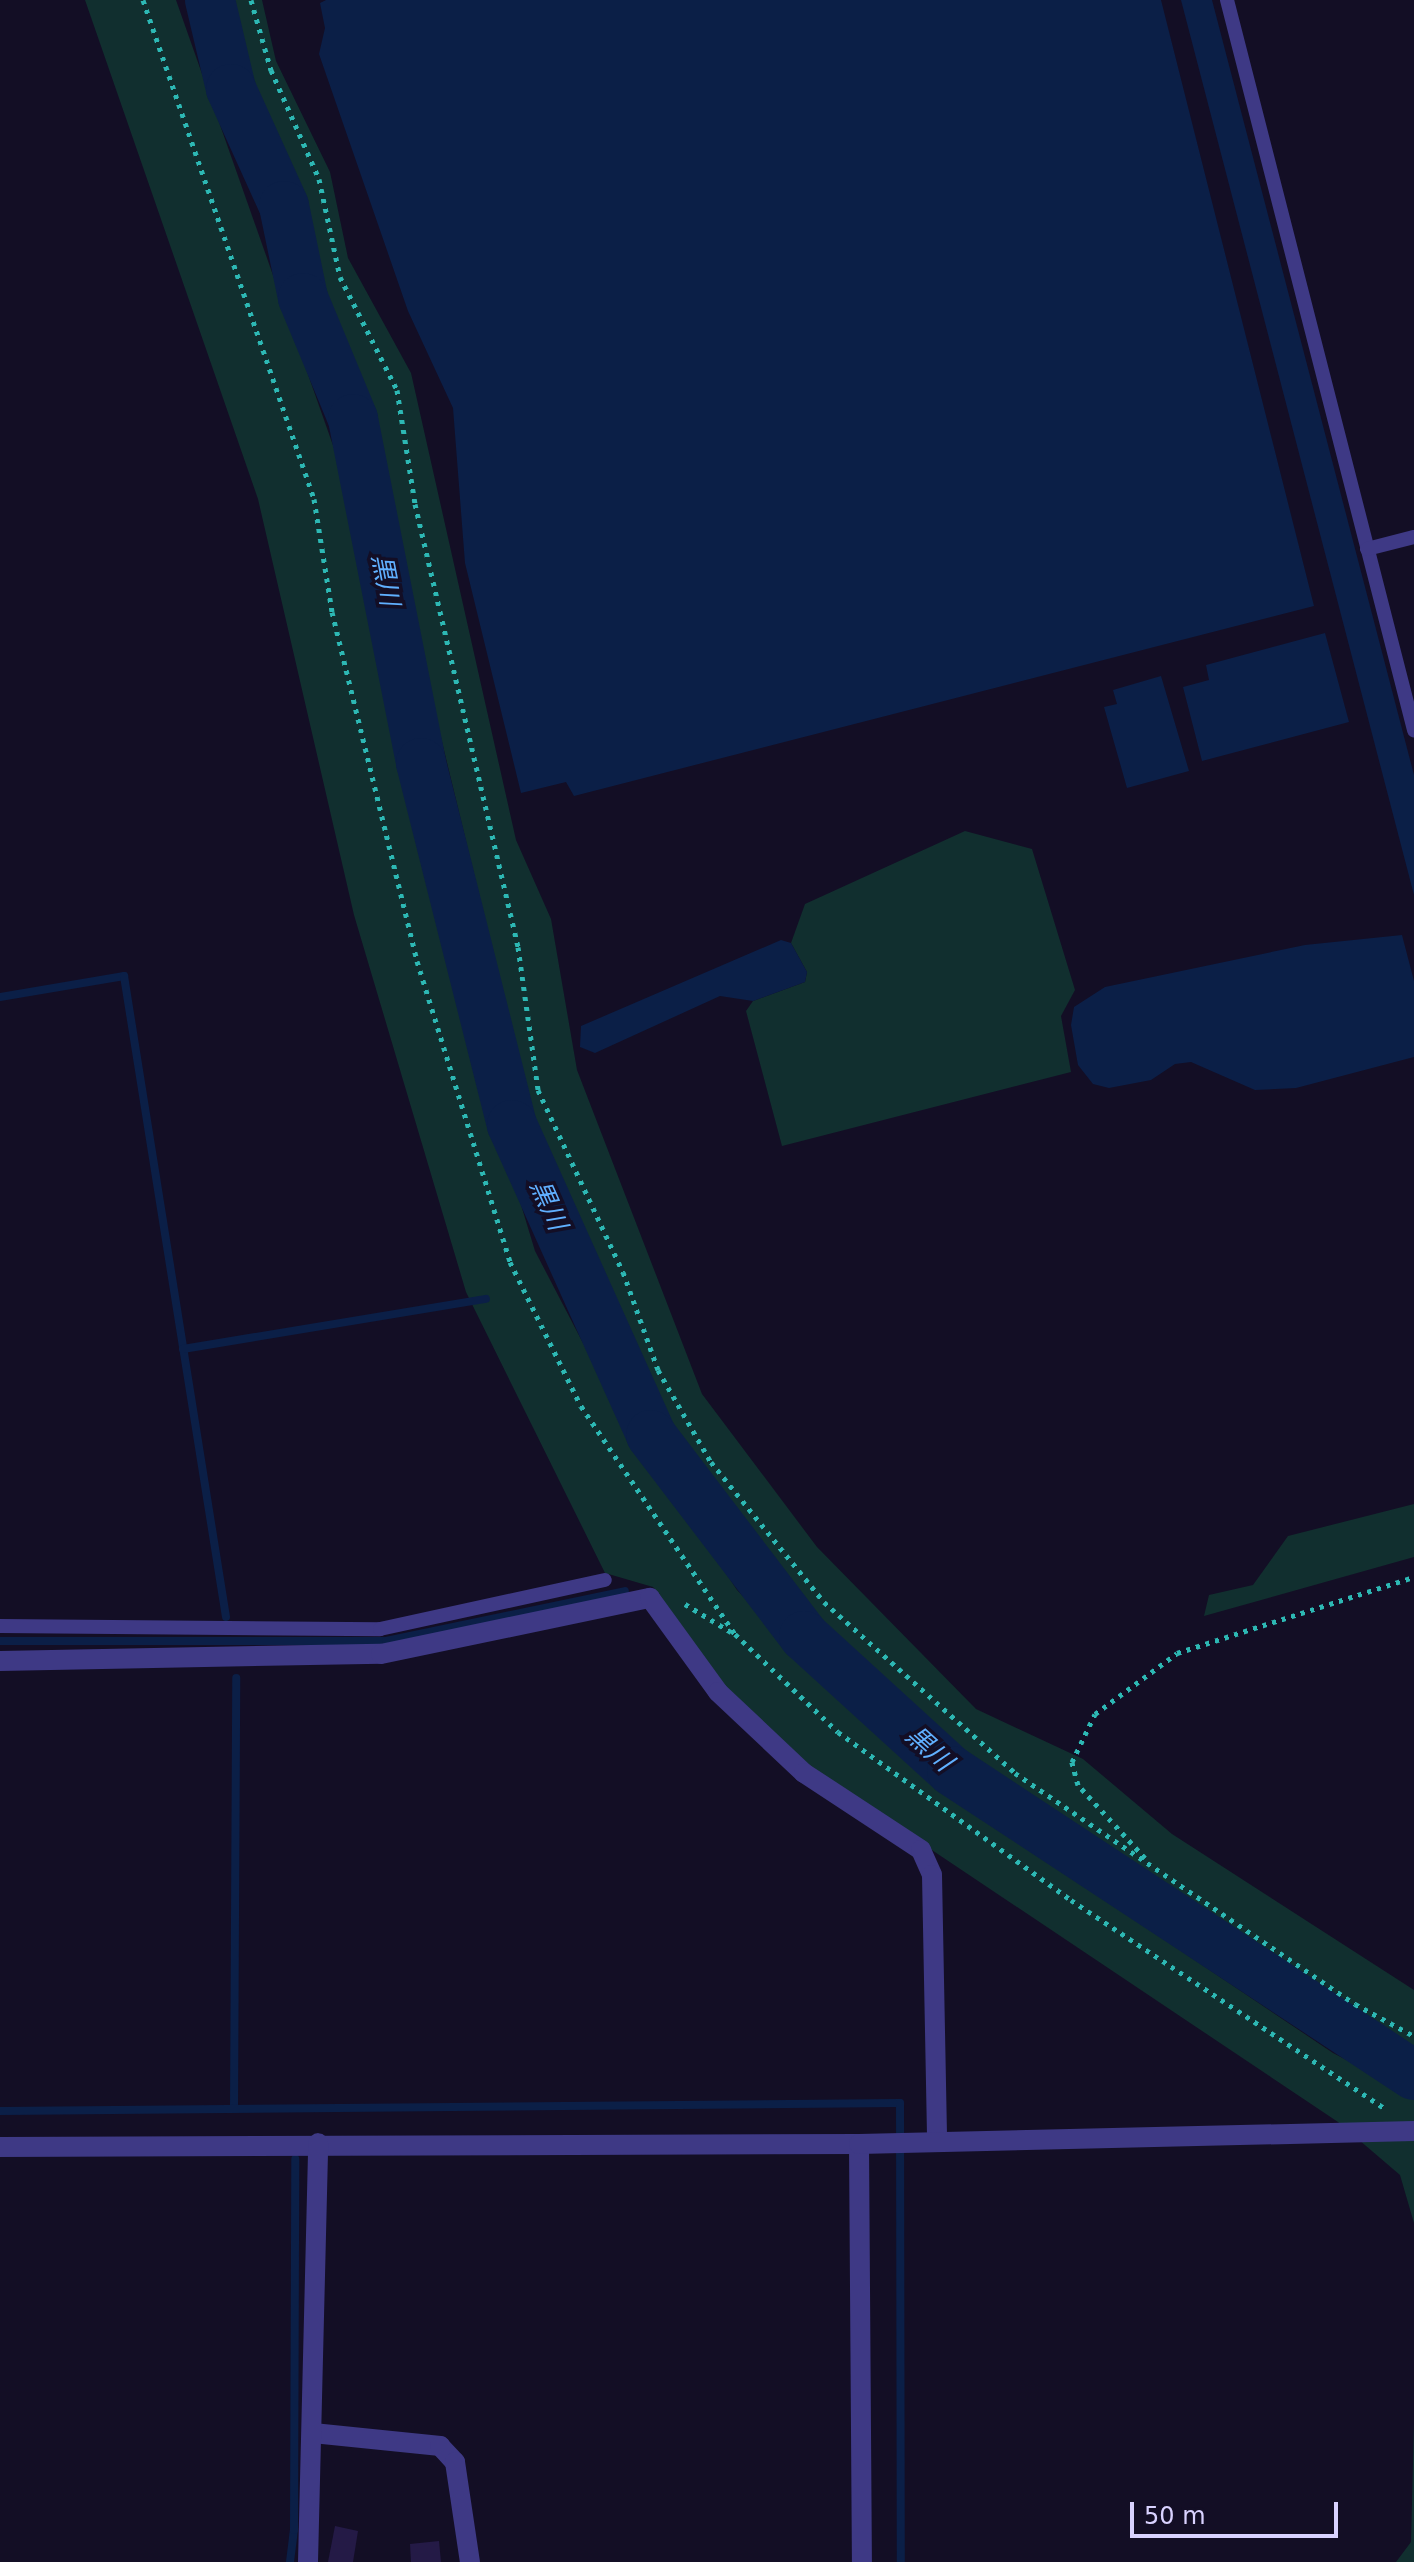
<!DOCTYPE html>
<html>
<head>
<meta charset="utf-8">
<style>
	body { margin:0 }
	#map { position:relative; width:1414px; height:2562px; overflow:hidden; background:#130e25; font-family:"DejaVu Sans","Noto Sans JP",sans-serif }
	div>[style] { position:absolute }
	.green>* { inset:0; background:#112f2f }
	.water>* { inset:0; background:#0b1f47 }
	.stream>* { height:8px; margin:-4px; padding:0 4px; transform-origin:4px; border-radius:4px; background:#0b1f47 }
	.river>* { height:50px; margin:-25px; padding:0 25px; transform-origin:25px; border-radius:25px; background:#0b1f47 }
	.building>* { inset:0; background:#241a46 }
	.path>* { height:5px; margin-top:-2.5px; transform-origin:0; background:repeating-linear-gradient(90deg,#2db8b4 0 4px,transparent 0 10px) }
	.service>* { height:14px; margin:-7px; padding:0 7px; transform-origin:7px; border-radius:7px; background:#3e3985 }
	.minor>* { height:20px; margin:-10px; padding:0 10px; transform-origin:10px; border-radius:10px; background:#3e3985 }
	span { translate:-50% -50%; white-space:nowrap; text-align:center; line-height:1.15; -webkit-text-stroke:7px #130e25; paint-order:stroke }
	.water-label { font-size:26px; color:#60b0ff; font-style:italic }
	.scale { position:absolute; left:1130px; top:2502px; width:208px; height:36px; box-sizing:border-box; border:4px solid #d9d2ff; border-top:0; padding-left:10px; font-size:24px; line-height:28px; white-space:nowrap; color:#d9d2ff; -webkit-text-stroke:6px #130e25; paint-order:stroke }
</style>
</head>
<body>
<div id="map">
	<div class="green">
		<i style="clip-path:polygon(85px 0,176px 0,341px 468px,449px 967px,535px 1251px,619px 1412px,737px 1590px,811px 1668px,1074px 1879px,1333px 2053px,1414px 2095px,1414px 2223px,1400px 2175px,1338px 2122px,811px 1769px,726px 1687px,653px 1587px,605px 1573px,466px 1292px,354px 915px,258px 499px)"></i>
		<i style="clip-path:polygon(234px 0,262px 0,276px 61px,330px 172px,348px 258px,411px 373px,516px 840px,551px 919px,577px 1070px,702px 1394px,817px 1547px,976px 1709px,1083px 1759px,1172px 1834px,1414px 1990px,1414px 2059px,1009px 1792px,811px 1618px,693px 1474px,640px 1386px,516px 1100px,496px 965px,383px 498px,369px 396px,313px 281px,307px 211px,251px 80px)"></i>
		<i style="clip-path:polygon(965px 831px,1032px 849px,1075px 990px,1061px 1016px,1071px 1072px,782px 1146px,746px 1011px,753px 1001px,805px 982px,807px 972px,791px 943px,805px 904px)"></i>
		<i style="clip-path:polygon(1414px 1504px,1414px 1557px,1204px 1616px,1209px 1595px,1253px 1585px,1288px 1536px)"></i>
		<i style="clip-path:polygon(1414px 2422px,1414px 2562px,1396px 2562px,1411px 2542px)"></i>
	</div>
	<div class="water">
		<i style="clip-path:polygon(326px 0,1161px 0,1314px 606px,574px 796px,566px 782px,521px 793px,465px 563px,453px 408px,408px 311px,319px 54px,325px 28px,320px 3px)"></i>
		<i style="clip-path:polygon(1181px 0,1212px 0,1414px 775px,1414px 895px)"></i>
		<i style="clip-path:polygon(1325px 633px,1349px 722px,1202px 761px,1183px 687px,1209px 680px,1206px 665px)"></i>
		<i style="clip-path:polygon(1161px 676px,1189px 771px,1127px 788px,1104px 707px,1117px 704px,1113px 690px)"></i>
		<i style="clip-path:polygon(1402px 935px,1414px 981px,1414px 1057px,1296px 1088px,1255px 1090px,1191px 1062px,1175px 1064px,1151px 1080px,1109px 1088px,1093px 1084px,1078px 1065px,1071px 1025px,1074px 1007px,1105px 987px,1305px 945px)"></i>
		<i style="clip-path:polygon(781px 940px,791px 943px,807px 972px,805px 982px,753px 1001px,720px 996px,595px 1053px,580px 1047px,581px 1026px)"></i>
	</div>
	<div class="stream">
		<i style="left:0;top:997px;width:126px;rotate:-9.6deg"></i>
		<i style="left:124px;top:976px;width:649px;rotate:80.96deg"></i>
		<i style="left:183px;top:1349px;width:307px;rotate:-9.4deg"></i>
		<i style="left:0;top:1641px;width:386px"></i>
		<i style="left:386px;top:1641px;width:244px;rotate:-11.8deg"></i>
		<i style="left:234px;top:2109px;width:431px;rotate:-89.7deg"></i>
		<i style="left:1px;top:2111px;width:899px;rotate:-0.51deg"></i>
		<i style="left:900px;top:2103px;width:459px;rotate:89.9deg"></i>
		<i style="left:290px;top:2562px;width:32px;rotate:-83deg"></i>
		<i style="left:294px;top:2530px;width:371px;rotate:-89.8deg"></i>
	</div>
	<div class="river">
		<i style="left:210px;top:0;width:91px;rotate:76.7deg"></i>
		<i style="left:231px;top:89px;width:128px;rotate:65.6deg"></i>
		<i style="left:284px;top:206px;width:94px;rotate:78.3deg"></i>
		<i style="left:303px;top:298px;width:131px;rotate:67.5deg"></i>
		<i style="left:353px;top:419px;width:351px;rotate:78.8deg"></i>
		<i style="left:421px;top:763px;width:373px;rotate:75.9deg"></i>
		<i style="left:512px;top:1125px;width:340px;rotate:65.8deg"></i>
		<i style="left:651px;top:1435px;width:253px;rotate:52.7deg"></i>
		<i style="left:804px;top:1636px;width:200px;rotate:42.4deg"></i>
		<i style="left:952px;top:1771px;width:553px;rotate:33.35deg"></i>
	</div>
	<div class="building">
		<i style="clip-path:polygon(335px 2526px,358px 2531px,353px 2562px,328px 2562px)"></i>
		<i style="clip-path:polygon(439px 2541px,441px 2562px,411px 2562px,410px 2544px)"></i>
	</div>
	<div class="path">
		<i style="left:143px;top:0;width:527px;rotate:71.08deg"></i>
		<i style="left:314px;top:499px;width:114px;rotate:80.9deg"></i>
		<i style="left:332px;top:612px;width:359px;rotate:76.3deg"></i>
		<i style="left:417px;top:961px;width:315px;rotate:72.8deg"></i>
		<i style="left:510px;top:1262px;width:161px;rotate:63.8deg"></i>
		<i style="left:581px;top:1406px;width:275px;rotate:56deg"></i>
		<i style="left:735px;top:1634px;width:142px;rotate:43.6deg"></i>
		<i style="left:838px;top:1732px;width:287px;rotate:35.8deg"></i>
		<i style="left:1071px;top:1900px;width:378px;rotate:33.6deg"></i>
		<i style="left:251px;top:0;width:73px;rotate:74.1deg"></i>
		<i style="left:271px;top:70px;width:119px;rotate:66.2deg"></i>
		<i style="left:319px;top:179px;width:100px;rotate:77.9deg"></i>
		<i style="left:340px;top:277px;width:127px;rotate:63.2deg"></i>
		<i style="left:397px;top:390px;width:115px;rotate:81deg"></i>
		<i style="left:415px;top:504px;width:455px;rotate:76.9deg"></i>
		<i style="left:518px;top:947px;width:144px;rotate:82deg"></i>
		<i style="left:538px;top:1090px;width:201px;rotate:65deg"></i>
		<i style="left:623px;top:1272px;width:104px;rotate:70.3deg"></i>
		<i style="left:658px;top:1370px;width:106px;rotate:60.1deg"></i>
		<i style="left:711px;top:1462px;width:180px;rotate:51.1deg"></i>
		<i style="left:824px;top:1602px;width:256px;rotate:41.8deg"></i>
		<i style="left:1015px;top:1773px;width:411px;rotate:34.2deg"></i>
		<i style="left:1355px;top:2004px;width:67px;rotate:28.5deg"></i>
		<i style="left:685px;top:1604px;width:54px;rotate:31.3deg"></i>
		<i style="left:1145px;top:1858px;width:99px;rotate:-132.5deg"></i>
		<i style="left:1078px;top:1785px;width:24px;rotate:-105deg"></i>
		<i style="left:1072px;top:1762px;width:53px;rotate:-64.4deg"></i>
		<i style="left:1095px;top:1714px;width:102px;rotate:-36.6deg"></i>
		<i style="left:1177px;top:1653px;width:249px;rotate:-17.8deg"></i>
	</div>
	<div class="service">
		<i style="left:1227px;top:0;width:754px;rotate:75.63deg"></i>
		<i style="left:1367px;top:549px;width:49px;rotate:-14.3deg"></i>
		<i style="left:0;top:1626px;width:380px;rotate:0.5deg"></i>
		<i style="left:380px;top:1629px;width:230px;rotate:-12.3deg"></i>
	</div>
	<div class="minor">
		<i style="left:0;top:1661px;width:381px;rotate:-1.1deg"></i>
		<i style="left:381px;top:1654px;width:275px;rotate:-11.8deg"></i>
		<i style="left:650px;top:1598px;width:116px;rotate:54.1deg"></i>
		<i style="left:718px;top:1692px;width:118px;rotate:43.3deg"></i>
		<i style="left:804px;top:1773px;width:140px;rotate:33.3deg"></i>
		<i style="left:921px;top:1850px;width:27px;rotate:66deg"></i>
		<i style="left:932px;top:1875px;width:263px;rotate:88.9deg"></i>
		<i style="left:859px;top:2144px;width:418px;rotate:89.6deg"></i>
		<i style="left:0;top:2147px;width:859px;rotate:-0.2deg"></i>
		<i style="left:859px;top:2144px;width:555px;rotate:-1.34deg"></i>
		<i style="left:313px;top:2433px;width:128px;rotate:5.8deg"></i>
		<i style="left:440px;top:2446px;width:22px;rotate:47deg"></i>
		<i style="left:455px;top:2462px;width:101px;rotate:81.5deg"></i>
		<i style="left:308px;top:2562px;width:419px;rotate:-88.6deg"></i>
	</div>
	<div class="water-label">
		<span style="left:385px;top:580px;rotate:79deg">黒川</span>
		<span style="left:548px;top:1205px;rotate:66deg">黒川</span>
		<span style="left:929px;top:1749px;rotate:42deg">黒川</span>
	</div>
	<div class="scale">50 m</div>
</div>
</body>
</html>
